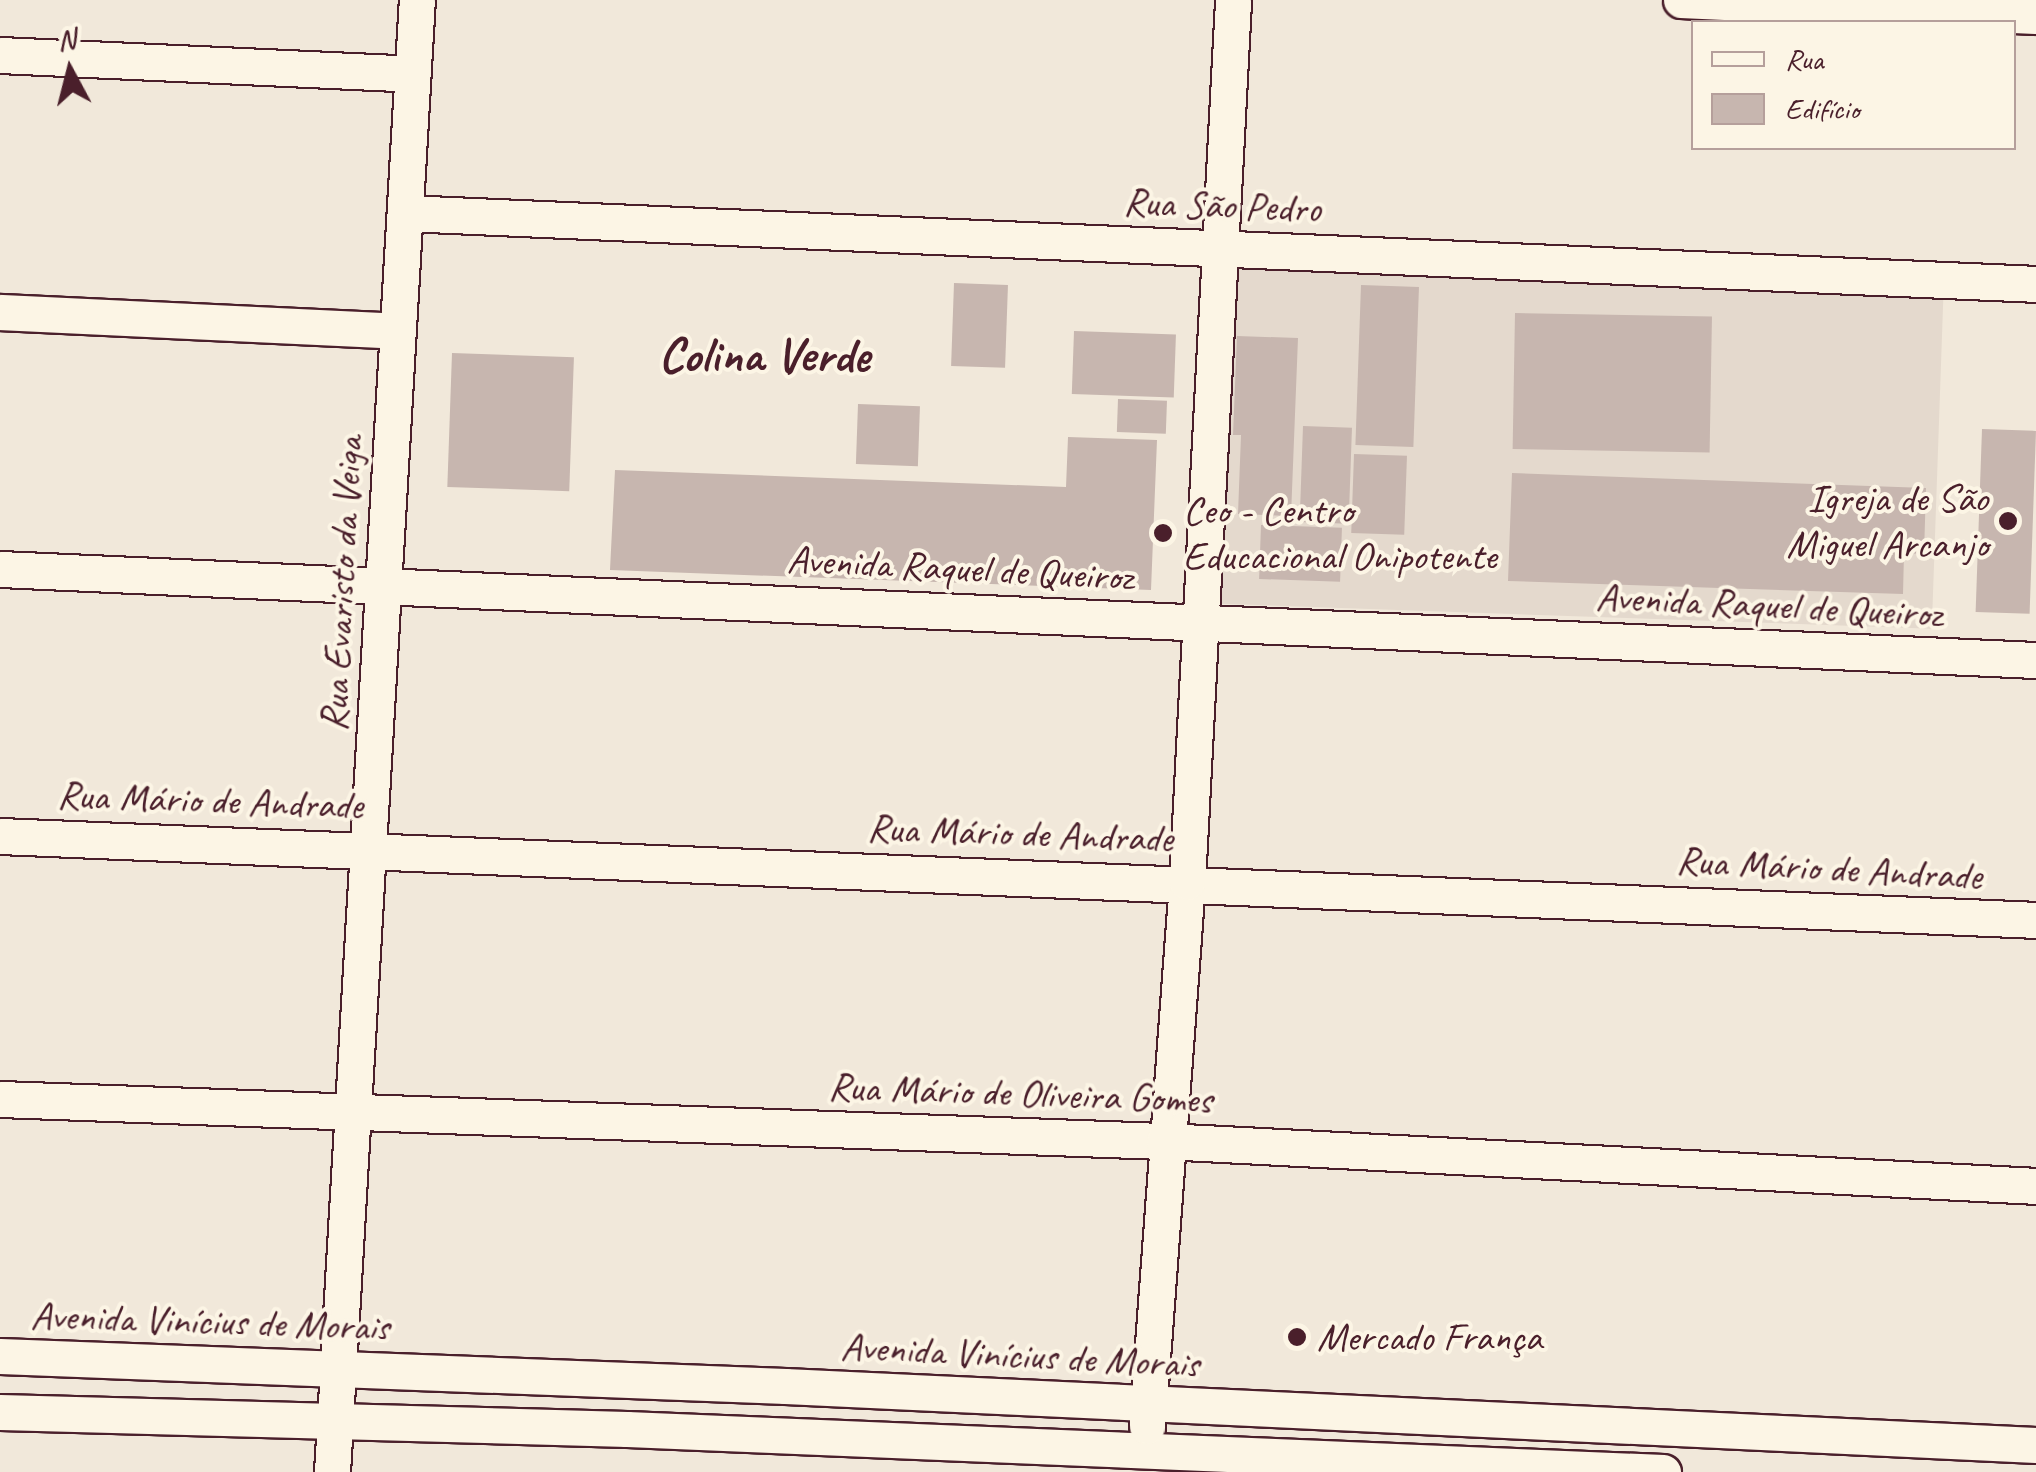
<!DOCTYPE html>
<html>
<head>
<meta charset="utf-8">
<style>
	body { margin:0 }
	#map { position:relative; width:2036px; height:1472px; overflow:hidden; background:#f1e8da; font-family:Caveat,sans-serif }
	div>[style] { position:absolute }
	.built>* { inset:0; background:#e4d9cd; transform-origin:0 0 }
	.building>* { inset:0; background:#c7b6af; transform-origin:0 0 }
	.roads { filter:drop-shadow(2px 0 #4a1f2b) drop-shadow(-2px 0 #4a1f2b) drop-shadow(0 2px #4a1f2b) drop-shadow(0 -2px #4a1f2b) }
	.minor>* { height:35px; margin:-17.5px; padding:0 17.5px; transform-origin:17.5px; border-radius:17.5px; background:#fcf5e5 }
	.dots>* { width:28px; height:28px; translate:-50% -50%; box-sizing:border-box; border:5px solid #fcf5e5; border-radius:50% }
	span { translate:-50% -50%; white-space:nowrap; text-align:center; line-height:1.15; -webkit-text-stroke:8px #fcf5e5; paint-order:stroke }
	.street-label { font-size:40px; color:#4a1f2b }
	.poi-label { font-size:40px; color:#4a1f2b }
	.right { translate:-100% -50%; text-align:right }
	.left { translate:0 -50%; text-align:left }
	.district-label { font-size:50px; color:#4a1f2b; font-weight:700 }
	.legend { position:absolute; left:1691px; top:20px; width:325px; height:130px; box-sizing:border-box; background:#fcf5e5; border:2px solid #b59f9b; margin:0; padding:12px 18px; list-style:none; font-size:30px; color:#4a1f2b }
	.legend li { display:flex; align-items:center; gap:20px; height:50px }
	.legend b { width:50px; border:2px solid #b59f9b }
	.north { position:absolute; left:20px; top:20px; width:100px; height:100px; -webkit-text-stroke:8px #fcf5e5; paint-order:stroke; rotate:353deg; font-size:28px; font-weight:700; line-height:40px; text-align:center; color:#4a1f2b }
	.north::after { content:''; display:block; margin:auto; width:35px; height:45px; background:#4a1f2b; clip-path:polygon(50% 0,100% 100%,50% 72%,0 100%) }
</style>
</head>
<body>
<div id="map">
	<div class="built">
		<i style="left:1232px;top:266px;width:712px;height:338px;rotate:2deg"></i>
	</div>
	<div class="building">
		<i style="left:954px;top:283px;width:54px;height:83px;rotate:2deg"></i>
		<i style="left:1361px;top:285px;width:58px;height:160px;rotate:2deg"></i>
		<i style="left:1515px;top:313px;width:197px;height:136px;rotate:1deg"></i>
		<i style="left:1074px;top:331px;width:102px;height:63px;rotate:2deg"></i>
		<i style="clip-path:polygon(1237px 336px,1298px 338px,1291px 516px,1238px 514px,1241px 435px,1233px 435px)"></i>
		<i style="left:452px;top:353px;width:122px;height:134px;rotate:2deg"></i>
		<i style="left:1118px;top:399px;width:49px;height:33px;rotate:2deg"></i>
		<i style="left:858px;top:404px;width:62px;height:60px;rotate:2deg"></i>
		<i style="left:1303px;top:426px;width:49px;height:96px;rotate:2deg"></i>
		<i style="left:1982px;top:429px;width:54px;height:183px;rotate:2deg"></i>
		<i style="clip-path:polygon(1068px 437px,1157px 440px,1151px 590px,610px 570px,615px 470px,1066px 487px)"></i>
		<i style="left:1354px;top:454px;width:53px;height:79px;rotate:2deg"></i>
		<i style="clip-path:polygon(1512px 473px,1926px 488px,1924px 554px,1904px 553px,1903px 594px,1508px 581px)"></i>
		<i style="left:1261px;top:525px;width:81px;height:54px;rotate:2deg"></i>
	</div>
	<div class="roads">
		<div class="minor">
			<i style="left:1681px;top:0;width:355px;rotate:2.6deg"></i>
			<i style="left:0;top:55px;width:412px;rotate:2.6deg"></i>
			<i style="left:405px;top:213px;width:1633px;rotate:2.49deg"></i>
			<i style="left:0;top:312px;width:396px;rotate:2.7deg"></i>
			<i style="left:0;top:569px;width:2038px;rotate:2.56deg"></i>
			<i style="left:0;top:836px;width:2038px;rotate:2.36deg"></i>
			<i style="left:0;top:1099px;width:1165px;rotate:2.07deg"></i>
			<i style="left:1164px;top:1141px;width:873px;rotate:2.95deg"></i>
			<i style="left:0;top:1356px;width:786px;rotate:2.19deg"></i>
			<i style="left:785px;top:1386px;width:1252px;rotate:2.7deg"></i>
			<i style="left:0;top:1412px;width:627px;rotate:1.55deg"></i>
			<i style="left:627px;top:1429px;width:1037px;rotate:2.38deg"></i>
			<i style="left:1147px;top:1426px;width:545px;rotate:-85.79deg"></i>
			<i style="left:1187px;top:882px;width:883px;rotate:-87.01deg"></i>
			<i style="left:332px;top:1472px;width:1474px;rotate:-86.7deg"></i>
		</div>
	</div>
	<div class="dots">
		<i style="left:2008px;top:521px;background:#4a1f2b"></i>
		<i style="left:1163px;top:533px;background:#4a1f2b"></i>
		<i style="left:1297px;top:1337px;background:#4a1f2b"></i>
	</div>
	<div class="street-label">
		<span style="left:1222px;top:205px;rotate:2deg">Rua São Pedro</span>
		<span style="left:960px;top:568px;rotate:3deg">Avenida Raquel de Queiroz</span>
		<span style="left:341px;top:584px;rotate:-87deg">Rua Evaristo da Veiga</span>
		<span style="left:1769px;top:605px;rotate:3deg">Avenida Raquel de Queiroz</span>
		<span style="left:210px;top:800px;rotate:2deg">Rua Mário de Andrade</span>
		<span style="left:1020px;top:833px;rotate:2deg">Rua Mário de Andrade</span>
		<span style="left:1829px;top:868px;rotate:3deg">Rua Mário de Andrade</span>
		<span style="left:1020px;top:1093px;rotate:2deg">Rua Mário de Oliveira Gomes</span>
		<span style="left:210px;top:1321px;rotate:2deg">Avenida Vinícius de Morais</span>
		<span style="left:1020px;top:1355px;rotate:3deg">Avenida Vinícius de Morais</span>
	</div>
	<div class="poi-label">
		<span class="right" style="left:1988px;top:521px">Igreja de São<br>Miguel Arcanjo</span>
		<span class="left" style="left:1183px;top:533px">Ceo - Centro<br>Educacional Onipotente</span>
		<span class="left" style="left:1317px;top:1337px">Mercado França</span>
	</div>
	<div class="district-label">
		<span style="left:764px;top:355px">Colina Verde</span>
	</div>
	<ul class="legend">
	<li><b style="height:12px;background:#fcf5e5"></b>Rua</li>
	<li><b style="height:28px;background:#c7b6af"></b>Edifício</li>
	</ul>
	<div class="north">N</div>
</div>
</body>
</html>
